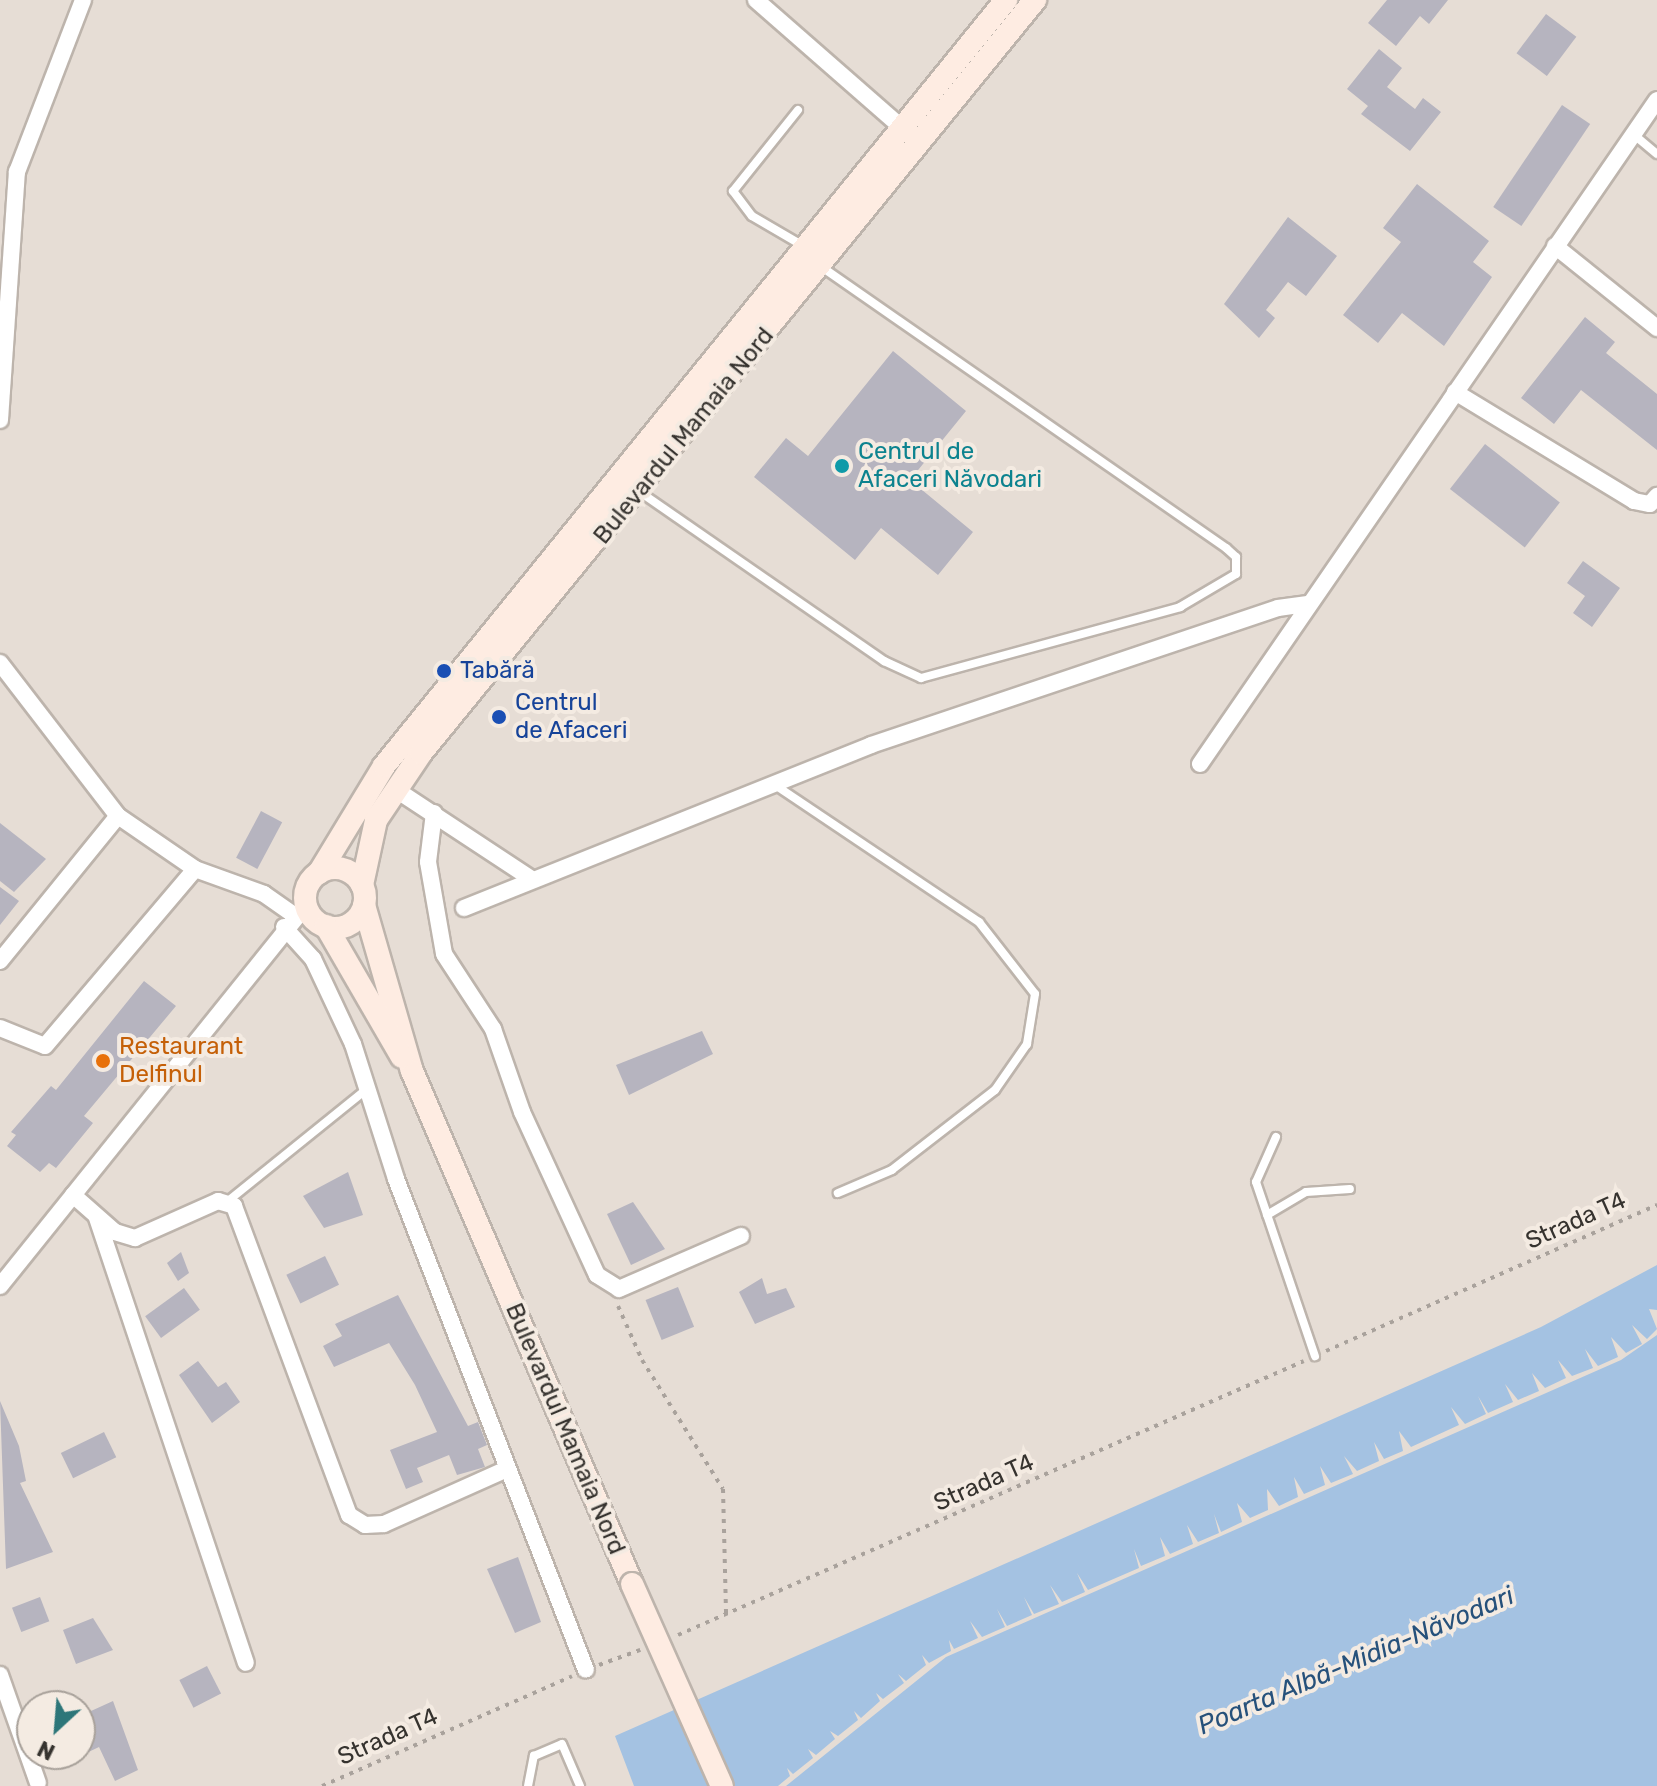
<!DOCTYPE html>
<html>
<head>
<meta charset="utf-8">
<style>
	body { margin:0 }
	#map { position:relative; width:1657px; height:1786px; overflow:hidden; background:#e6ddd5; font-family:Rubik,sans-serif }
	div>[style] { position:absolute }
	.water>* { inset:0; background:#a4c2e2 }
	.building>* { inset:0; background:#b6b4bf; transform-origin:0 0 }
	.path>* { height:4px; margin-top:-2px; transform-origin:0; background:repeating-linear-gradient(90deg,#a9a29c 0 4px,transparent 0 10px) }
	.roads { filter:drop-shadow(2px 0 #bdb4ac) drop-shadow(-2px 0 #bdb4ac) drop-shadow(0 2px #bdb4ac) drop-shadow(0 -2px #bdb4ac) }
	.lane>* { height:8px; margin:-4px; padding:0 4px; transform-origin:4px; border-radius:4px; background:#fff }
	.street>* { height:16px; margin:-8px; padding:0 8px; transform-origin:8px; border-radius:8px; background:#fff }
	.secondary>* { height:22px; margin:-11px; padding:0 11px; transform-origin:11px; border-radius:11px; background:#feece2 }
	.secondary>.ring { margin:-11px; padding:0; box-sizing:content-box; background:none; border:22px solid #feece2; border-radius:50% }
	.bridges { filter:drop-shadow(2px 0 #bdb4ac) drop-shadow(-2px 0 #bdb4ac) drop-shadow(0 2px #bdb4ac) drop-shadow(0 -2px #bdb4ac) }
	.secondary-bridge>* { height:22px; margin:-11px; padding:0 11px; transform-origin:11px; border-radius:11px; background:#feece2 }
	.dots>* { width:22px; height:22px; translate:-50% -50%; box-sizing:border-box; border:4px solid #f4ebe2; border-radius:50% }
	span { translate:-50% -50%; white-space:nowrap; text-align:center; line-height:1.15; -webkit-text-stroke:8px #f4ebe2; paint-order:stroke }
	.street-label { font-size:24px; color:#36332f }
	.culture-label { font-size:24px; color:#0d838f }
	.left { translate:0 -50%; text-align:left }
	.transit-label { font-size:24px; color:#164399 }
	.food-label { font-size:24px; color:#c56008 }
	.water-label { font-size:26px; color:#26517b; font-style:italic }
	.north { position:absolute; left:16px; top:1690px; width:80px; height:80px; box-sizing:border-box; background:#f4ebe2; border:2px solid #a8a19a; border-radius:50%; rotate:206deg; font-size:22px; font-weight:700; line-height:32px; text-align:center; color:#36332f }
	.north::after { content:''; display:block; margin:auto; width:28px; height:36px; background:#2d7679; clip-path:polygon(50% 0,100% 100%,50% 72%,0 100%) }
</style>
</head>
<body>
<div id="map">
	<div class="water">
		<i style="clip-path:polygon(1657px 1265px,1657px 1310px,1649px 1309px,1657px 1329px,1647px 1339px,1632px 1325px,1642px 1344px,1626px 1353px,1611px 1337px,1618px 1357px,1598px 1366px,1585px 1349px,1593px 1368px,1572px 1376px,1558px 1360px,1566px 1378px,1545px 1388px,1532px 1373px,1539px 1391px,1518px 1400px,1505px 1384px,1513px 1402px,1488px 1413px,1478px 1396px,1486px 1414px,1465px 1424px,1451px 1407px,1459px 1425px,1411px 1447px,1399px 1431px,1403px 1451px,1384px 1459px,1374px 1442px,1379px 1461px,1357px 1471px,1344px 1456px,1353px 1474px,1331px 1483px,1320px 1466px,1325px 1485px,1304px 1494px,1294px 1477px,1298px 1497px,1279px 1506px,1267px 1489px,1268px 1510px,1250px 1518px,1237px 1503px,1242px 1522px,1221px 1532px,1214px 1514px,1219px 1533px,1198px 1542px,1187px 1525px,1193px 1544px,1170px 1554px,1160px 1537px,1165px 1556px,1141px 1566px,1134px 1549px,1139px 1568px,1088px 1590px,1077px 1573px,1085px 1592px,1062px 1602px,1050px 1585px,1059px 1604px,1034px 1614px,1024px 1597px,1032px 1615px,1007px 1626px,997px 1609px,1005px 1627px,982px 1637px,970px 1621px,978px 1638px,954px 1649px,949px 1640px,951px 1651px,929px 1663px,922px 1655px,926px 1665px,906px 1681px,898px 1674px,904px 1683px,883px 1699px,876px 1693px,880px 1701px,861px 1718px,854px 1711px,858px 1720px,838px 1736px,830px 1731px,835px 1739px,816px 1755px,808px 1749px,813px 1758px,793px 1774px,787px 1768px,790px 1776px,778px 1786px,634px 1786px,615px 1736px,1541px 1327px)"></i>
		<i style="clip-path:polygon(1657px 1335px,1657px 1786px,786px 1786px,946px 1657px,1621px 1360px)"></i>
	</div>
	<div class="building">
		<i style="clip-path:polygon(1387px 0,1448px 0,1429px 24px,1420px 16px,1396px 46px,1368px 23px)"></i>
		<i style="left:1546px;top:14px;width:38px;height:49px;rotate:37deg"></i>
		<i style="clip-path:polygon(1379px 49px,1402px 68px,1387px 87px,1415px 109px,1423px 98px,1441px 112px,1410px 151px,1361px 114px,1368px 106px,1347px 89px)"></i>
		<i style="left:1562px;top:105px;width:34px;height:123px;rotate:34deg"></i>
		<i style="clip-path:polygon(1417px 184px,1489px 241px,1473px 262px,1492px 277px,1444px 346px,1402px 313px,1378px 343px,1343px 315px,1401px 242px,1383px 228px)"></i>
		<i style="clip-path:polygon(1288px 217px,1337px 256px,1306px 296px,1288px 282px,1266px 310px,1275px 318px,1259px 338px,1224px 304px)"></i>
		<i style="clip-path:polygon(1585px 317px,1615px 342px,1606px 353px,1657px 394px,1657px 450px,1581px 390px,1554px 424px,1521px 398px)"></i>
		<i style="clip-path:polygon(893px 351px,966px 411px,910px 480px,973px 532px,938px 575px,881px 528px,855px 560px,754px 477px,786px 438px,808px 456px)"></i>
		<i style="left:1485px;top:444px;width:95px;height:57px;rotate:38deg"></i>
		<i style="clip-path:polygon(1583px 561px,1620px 588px,1592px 627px,1573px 613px,1585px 596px,1567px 583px)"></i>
		<i style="left:261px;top:811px;width:24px;height:53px;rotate:28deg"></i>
		<i style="clip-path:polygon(0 823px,46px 859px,14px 892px,0 881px)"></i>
		<i style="clip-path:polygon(0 887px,19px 901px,0 925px)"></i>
		<i style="clip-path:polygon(144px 981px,176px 1006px,84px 1116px,93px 1123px,56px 1168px,49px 1163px,40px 1172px,7px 1146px,16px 1135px,11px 1132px,51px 1086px,56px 1090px)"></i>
		<i style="clip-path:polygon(702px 1031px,713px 1054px,629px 1095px,616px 1065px)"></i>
		<i style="clip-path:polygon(348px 1172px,363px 1215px,324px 1228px,303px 1196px)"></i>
		<i style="clip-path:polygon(633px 1202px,665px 1249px,631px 1265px,607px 1214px)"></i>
		<i style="clip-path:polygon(181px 1252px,189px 1273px,178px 1281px,167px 1263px)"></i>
		<i style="left:325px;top:1256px;width:32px;height:43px;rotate:64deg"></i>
		<i style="clip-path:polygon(762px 1278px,767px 1294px,786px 1288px,795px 1307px,755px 1324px,739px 1292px)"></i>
		<i style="left:678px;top:1287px;width:43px;height:35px;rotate:68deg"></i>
		<i style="left:184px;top:1288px;width:27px;height:48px;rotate:54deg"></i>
		<i style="clip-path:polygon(398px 1295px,468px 1426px,478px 1422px,487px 1445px,478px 1449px,485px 1467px,457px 1475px,449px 1455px,417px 1468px,423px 1482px,406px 1489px,390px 1450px,437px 1432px,415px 1385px,389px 1343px,334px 1367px,323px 1346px,342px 1336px,335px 1324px)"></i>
		<i style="clip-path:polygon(198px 1361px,218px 1387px,226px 1382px,240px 1402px,212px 1423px,179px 1375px)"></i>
		<i style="clip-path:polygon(0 1401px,19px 1446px,26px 1481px,20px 1483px,53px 1552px,6px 1569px)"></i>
		<i style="left:104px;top:1432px;width:28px;height:48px;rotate:64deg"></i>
		<i style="clip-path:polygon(518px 1557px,541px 1622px,515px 1633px,487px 1569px)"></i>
		<i style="left:40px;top:1597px;width:26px;height:30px;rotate:69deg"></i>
		<i style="clip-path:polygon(93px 1618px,113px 1650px,76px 1664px,63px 1630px)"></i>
		<i style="left:207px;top:1666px;width:31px;height:31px;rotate:63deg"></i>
		<i style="clip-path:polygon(113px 1701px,138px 1770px,115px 1781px,99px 1747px,80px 1756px,80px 1716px)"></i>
	</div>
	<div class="path">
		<i style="left:618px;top:1306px;width:59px;rotate:66deg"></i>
		<i style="left:642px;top:1360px;width:152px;rotate:57.9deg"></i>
		<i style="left:723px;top:1489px;width:126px;rotate:88.6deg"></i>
		<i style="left:1326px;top:1351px;width:362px;rotate:-23.8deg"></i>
		<i style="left:678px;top:1635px;width:683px;rotate:-23.64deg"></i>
		<i style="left:599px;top:1665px;width:44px;rotate:-20.1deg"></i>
		<i style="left:322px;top:1786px;width:273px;rotate:-23.7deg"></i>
	</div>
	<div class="roads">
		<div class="lane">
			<i style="left:798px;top:110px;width:104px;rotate:128.7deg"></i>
			<i style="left:733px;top:191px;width:31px;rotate:53deg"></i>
			<i style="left:752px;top:216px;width:61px;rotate:30.3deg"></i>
			<i style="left:1633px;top:134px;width:31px;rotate:40deg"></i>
			<i style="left:640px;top:492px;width:297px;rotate:34.7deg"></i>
			<i style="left:884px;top:661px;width:41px;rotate:24.7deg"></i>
			<i style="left:921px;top:678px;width:269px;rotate:-15.3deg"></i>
			<i style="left:1180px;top:607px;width:65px;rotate:-30.5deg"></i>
			<i style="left:1236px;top:574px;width:17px;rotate:-90deg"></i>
			<i style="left:1236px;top:557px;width:13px;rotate:-138deg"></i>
			<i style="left:1226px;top:548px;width:493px;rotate:-145.2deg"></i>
			<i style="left:775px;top:785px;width:246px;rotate:33.9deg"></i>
			<i style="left:979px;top:922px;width:91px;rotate:52.1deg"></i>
			<i style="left:1035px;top:994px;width:51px;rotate:99.1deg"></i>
			<i style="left:1027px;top:1044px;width:56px;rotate:124.8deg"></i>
			<i style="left:995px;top:1090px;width:130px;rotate:142.2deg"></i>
			<i style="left:892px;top:1170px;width:59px;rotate:156.9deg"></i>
			<i style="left:1276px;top:1137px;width:49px;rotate:114deg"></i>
			<i style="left:1256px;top:1182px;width:184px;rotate:71.3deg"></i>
			<i style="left:228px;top:1201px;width:179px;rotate:-38.9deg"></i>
			<i style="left:1267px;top:1215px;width:45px;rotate:-30.5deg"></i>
			<i style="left:1306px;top:1192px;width:44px;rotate:-3.9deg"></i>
			<i style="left:528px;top:1786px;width:31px;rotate:-79deg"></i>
			<i style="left:534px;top:1756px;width:30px;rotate:-23deg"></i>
			<i style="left:562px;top:1744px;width:46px;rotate:66.8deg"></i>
		</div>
		<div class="street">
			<i style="left:756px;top:0;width:194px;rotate:41.2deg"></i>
			<i style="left:1555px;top:246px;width:131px;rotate:38.8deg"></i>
			<i style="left:1455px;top:392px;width:210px;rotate:31.3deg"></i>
			<i style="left:1634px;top:501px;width:16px;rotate:11deg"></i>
			<i style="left:1650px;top:504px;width:11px;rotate:-49deg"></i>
			<i style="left:0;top:420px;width:249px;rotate:-86.1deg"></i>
			<i style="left:17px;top:172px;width:184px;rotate:-69deg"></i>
			<i style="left:0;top:663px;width:193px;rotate:52.4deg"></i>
			<i style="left:118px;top:816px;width:93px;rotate:34.5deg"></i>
			<i style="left:195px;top:869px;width:73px;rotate:19.9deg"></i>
			<i style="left:264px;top:894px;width:37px;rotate:35deg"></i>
			<i style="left:1200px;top:764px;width:806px;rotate:-55.46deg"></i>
			<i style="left:395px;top:789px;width:162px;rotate:33.4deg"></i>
			<i style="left:434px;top:813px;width:49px;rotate:97deg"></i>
			<i style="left:428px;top:862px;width:93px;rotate:80.1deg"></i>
			<i style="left:444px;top:954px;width:90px;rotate:56.8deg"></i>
			<i style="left:493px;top:1029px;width:88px;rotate:70.7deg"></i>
			<i style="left:522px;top:1112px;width:179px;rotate:65.3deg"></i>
			<i style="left:597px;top:1275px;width:26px;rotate:32deg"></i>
			<i style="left:619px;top:1289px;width:133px;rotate:-23.5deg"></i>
			<i style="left:464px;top:908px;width:438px;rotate:-21.8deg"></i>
			<i style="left:871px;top:745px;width:429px;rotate:-18.6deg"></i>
			<i style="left:1278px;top:608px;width:30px;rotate:-8deg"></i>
			<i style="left:284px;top:927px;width:43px;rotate:47.8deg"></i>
			<i style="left:313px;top:959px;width:94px;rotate:64.8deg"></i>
			<i style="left:353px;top:1044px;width:142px;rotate:72.3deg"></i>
			<i style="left:396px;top:1179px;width:526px;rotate:68.85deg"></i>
			<i style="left:0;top:961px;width:187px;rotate:-50.9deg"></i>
			<i style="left:0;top:1028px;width:48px;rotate:21.8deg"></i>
			<i style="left:45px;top:1046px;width:232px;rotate:-49.7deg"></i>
			<i style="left:73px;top:1195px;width:56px;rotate:41.4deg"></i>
			<i style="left:115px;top:1232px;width:21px;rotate:17deg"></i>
			<i style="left:135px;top:1238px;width:91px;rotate:-24deg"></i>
			<i style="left:218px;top:1201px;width:17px;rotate:17deg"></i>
			<i style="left:234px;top:1206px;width:330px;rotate:69.6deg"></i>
			<i style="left:349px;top:1515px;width:19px;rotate:32deg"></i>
			<i style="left:365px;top:1525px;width:19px;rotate:-3deg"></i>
			<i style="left:384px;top:1524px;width:135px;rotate:-24.1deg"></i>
			<i style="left:97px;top:1218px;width:469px;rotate:71.5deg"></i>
			<i style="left:0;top:1286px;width:488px;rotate:-51.2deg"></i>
			<i style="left:0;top:1675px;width:114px;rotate:70.6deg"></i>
		</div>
		<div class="secondary">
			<i class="ring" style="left:305px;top:868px;width:38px;height:38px"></i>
			<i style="left:319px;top:873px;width:125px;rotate:-58.7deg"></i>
			<i style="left:384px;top:766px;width:987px;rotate:-50.92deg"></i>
			<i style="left:362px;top:885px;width:66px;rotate:-77.8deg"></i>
			<i style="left:376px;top:820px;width:81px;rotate:-56.1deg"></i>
			<i style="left:421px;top:753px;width:972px;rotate:-50.81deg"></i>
			<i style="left:364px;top:905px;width:173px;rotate:73.9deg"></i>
			<i style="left:412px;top:1071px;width:558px;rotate:66.79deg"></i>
			<i style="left:326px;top:926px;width:151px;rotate:59.9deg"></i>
		</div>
	</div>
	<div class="bridges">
		<div class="secondary-bridge">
			<i style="left:632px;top:1584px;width:221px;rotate:66deg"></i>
		</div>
	</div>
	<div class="dots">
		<i style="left:842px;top:466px;background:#0f9aa8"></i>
		<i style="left:444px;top:671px;background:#1a4fb4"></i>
		<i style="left:499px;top:717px;background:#1a4fb4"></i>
		<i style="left:103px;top:1061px;background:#e8710a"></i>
	</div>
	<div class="street-label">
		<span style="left:684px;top:436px;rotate:-51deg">Bulevardul Mamaia Nord</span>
		<span style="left:1576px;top:1221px;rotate:-24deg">Strada T4</span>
		<span style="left:565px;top:1429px;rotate:67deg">Bulevardul Mamaia Nord</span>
		<span style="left:984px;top:1483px;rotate:-24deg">Strada T4</span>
		<span style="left:388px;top:1737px;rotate:-24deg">Strada T4</span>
	</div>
	<div class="culture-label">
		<span class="left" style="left:858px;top:466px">Centrul de<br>Afaceri Năvodari</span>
	</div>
	<div class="transit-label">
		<span class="left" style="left:460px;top:671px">Tabără</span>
		<span class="left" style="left:515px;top:717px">Centrul<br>de Afaceri</span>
	</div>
	<div class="food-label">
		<span class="left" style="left:119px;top:1061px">Restaurant<br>Delfinul</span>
	</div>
	<div class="water-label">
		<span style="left:1356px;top:1661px;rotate:-23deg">Poarta Albă-Midia-Năvodari</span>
	</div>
	<div class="north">N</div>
</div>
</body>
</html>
